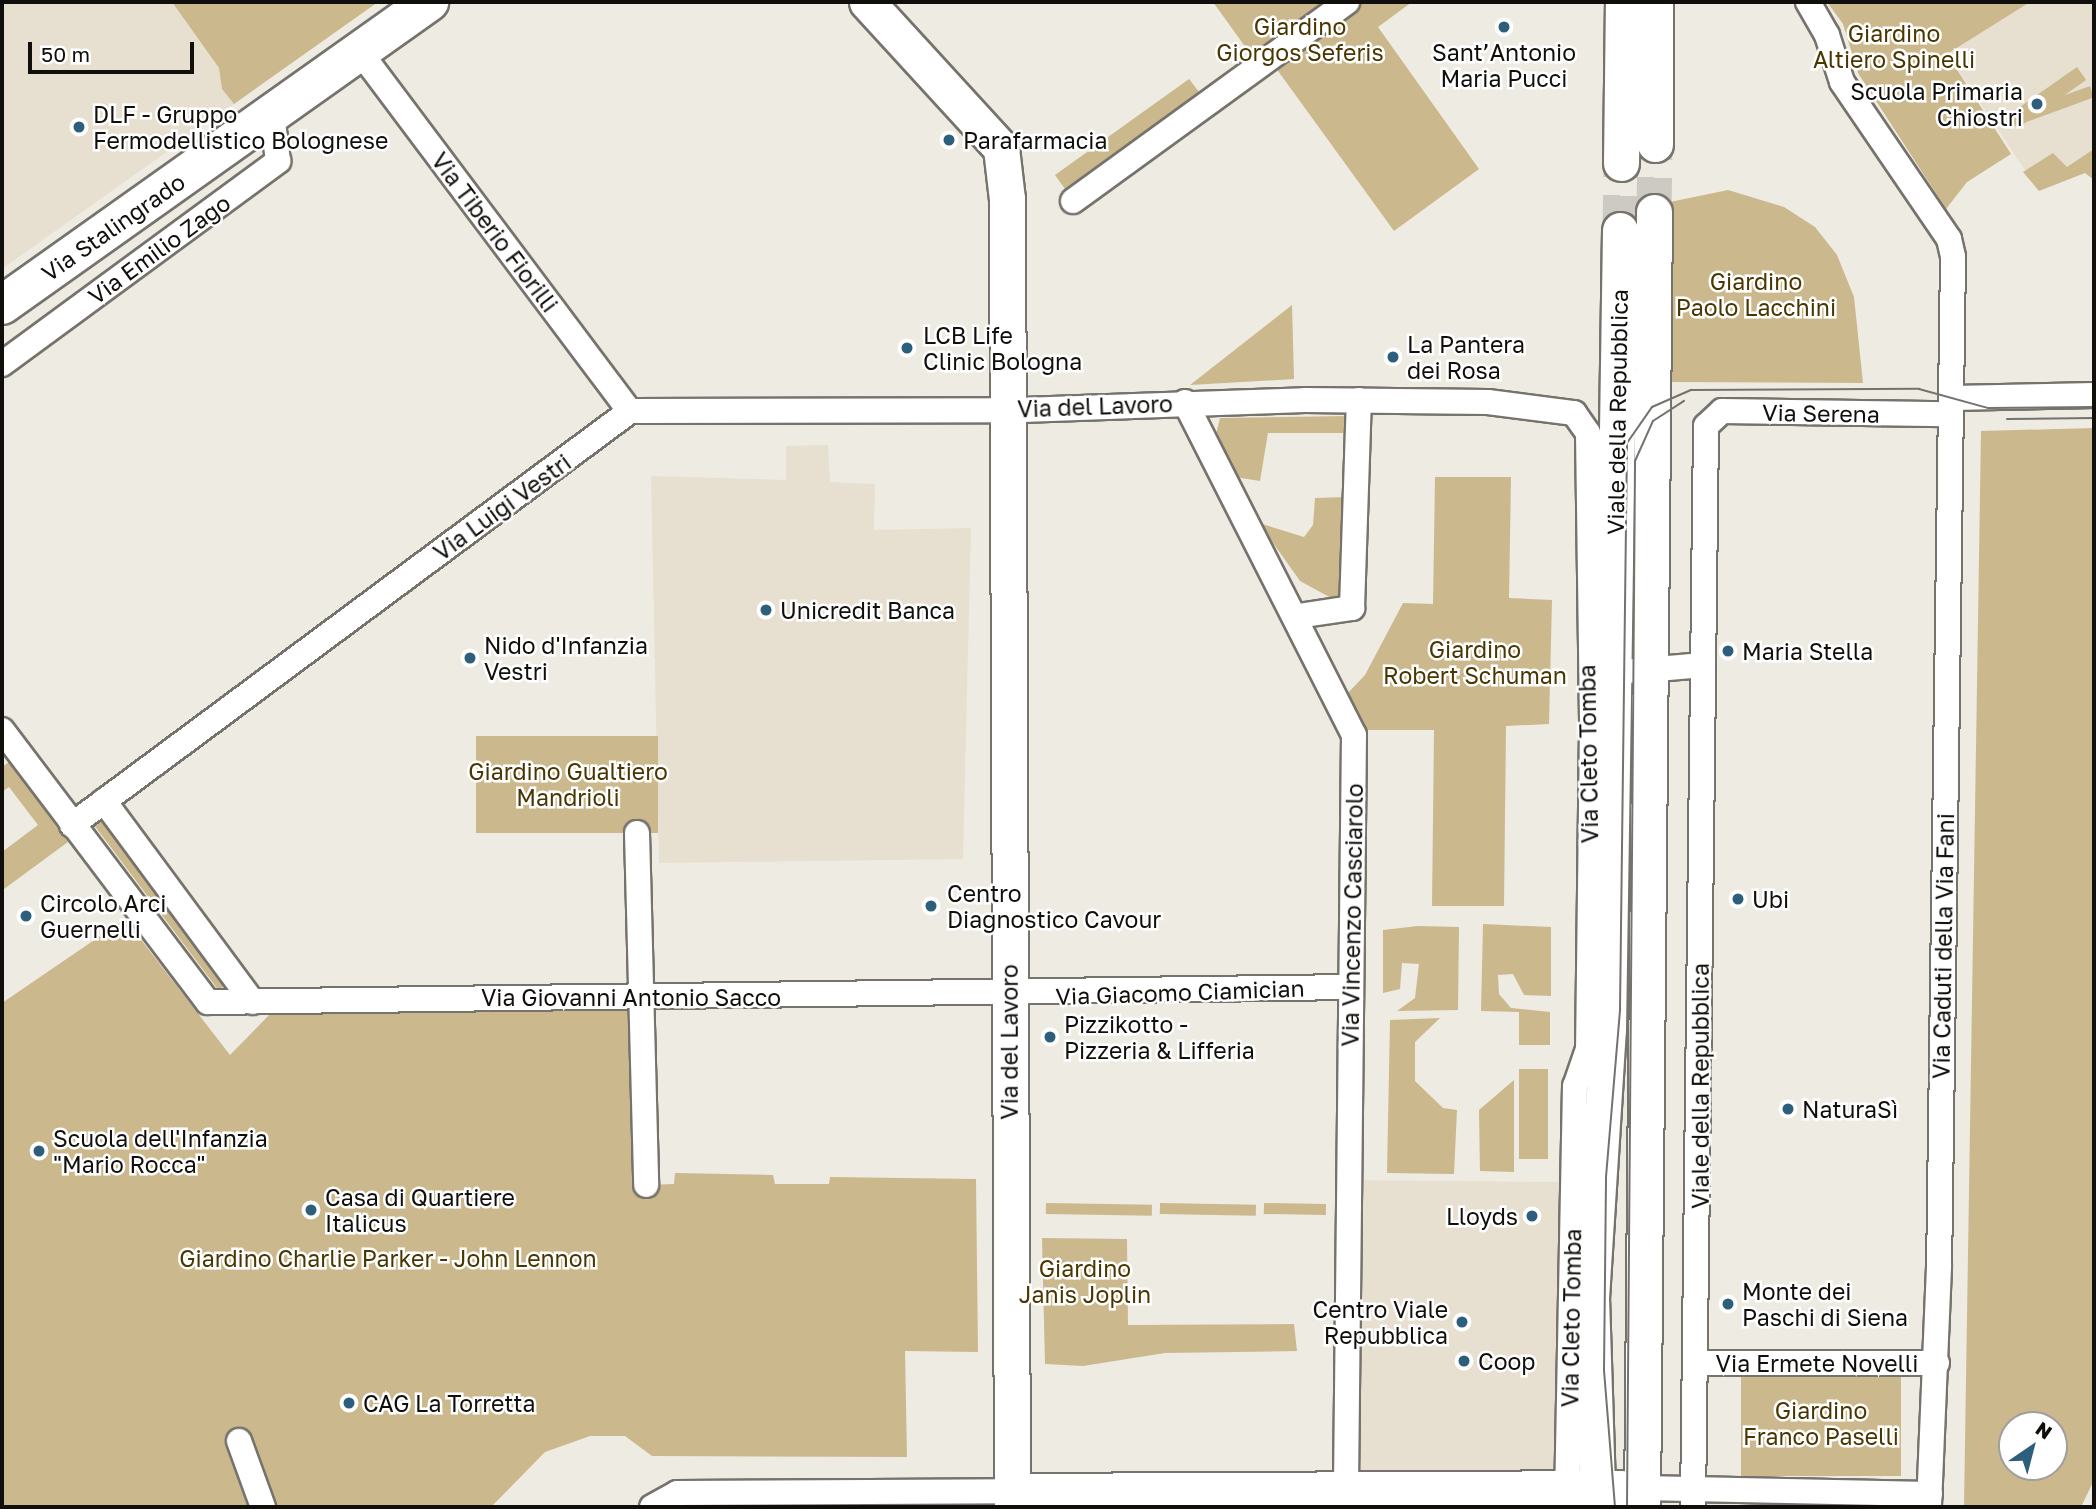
<!DOCTYPE html>
<html>
<head>
<meta charset="utf-8">
<style>
	body { margin:0 }
	#map { position:relative; width:2096px; height:1509px; overflow:hidden; background:#eeebe3; font-family:"Golos Text",sans-serif }
	div>[style] { position:absolute }
	.built>* { inset:0; background:#e7e0d1 }
	.green>* { inset:0; background:#cbb88d; transform-origin:0 0 }
	.secondary-tunnel>* { height:35px; margin-top:-17.5px; transform-origin:0; background:repeating-linear-gradient(90deg,#cdcac3 0 35px,transparent 0 53px) }
	.roads { filter:drop-shadow(2px 0 #76736c) drop-shadow(-2px 0 #76736c) drop-shadow(0 2px #76736c) drop-shadow(0 -2px #76736c) }
	.street>* { height:24px; margin:-12px; padding:0 12px; transform-origin:12px; border-radius:12px; background:#fff }
	.secondary>* { height:35px; margin:-17.5px; padding:0 17.5px; transform-origin:17.5px; border-radius:17.5px; background:#fff }
	.primary>* { height:38px; margin:-19px; padding:0 19px; transform-origin:19px; border-radius:19px; background:#fff }
	.tram>* { height:2px; margin:-1px; padding:0 1px; transform-origin:1px; border-radius:1px; background:#74726d }
	.dots>* { width:19px; height:19px; translate:-50% -50%; box-sizing:border-box; border:4px solid #fff; border-radius:50% }
	span { translate:-50% -50%; white-space:nowrap; text-align:center; line-height:1.15; -webkit-text-stroke:5px #fff; paint-order:stroke }
	.park-label { font-size:23px; color:#493600 }
	.poi-label { font-size:23px; color:#100f0c }
	.right { translate:-100% -50%; text-align:right }
	.left { translate:0 -50%; text-align:left }
	.street-label { font-size:23px; color:#100f0c }
	.frame { position:absolute; inset:0; border:4px solid #100f0c; pointer-events:none }
	.north { position:absolute; left:1998px; top:1411px; width:70px; height:70px; box-sizing:border-box; background:#fff; border:2px solid #9f9f9e; border-radius:50%; rotate:35deg; font-size:19px; font-weight:700; line-height:28px; text-align:center; color:#100f0c }
	.north::after { content:''; display:block; margin:auto; width:24px; height:32px; background:#2d5f7d; clip-path:polygon(50% 0,100% 100%,50% 72%,0 100%) }
	.scale { position:absolute; left:28px; top:42px; width:166px; height:32px; box-sizing:border-box; border:4px solid #100f0c; border-top:0; padding-left:9px; font-size:21px; line-height:24px; white-space:nowrap; color:#100f0c; -webkit-text-stroke:5px #fff; paint-order:stroke }
</style>
</head>
<body>
<div id="map">
	<div class="built">
		<i style="clip-path:polygon(2px 2px,172px 2px,219px 68px,222px 89px,234px 104px,2px 269px)"></i>
		<i style="clip-path:polygon(1994px 2px,2094px 2px,2094px 168px,2039px 191px,1938px 40px)"></i>
		<i style="clip-path:polygon(828px 445px,830px 482px,875px 484px,874px 530px,971px 528px,963px 859px,659px 863px,651px 476px,786px 480px,786px 446px)"></i>
		<i style="clip-path:polygon(1342px 1180px,1563px 1182px,1561px 1474px,1359px 1472px,1339px 1455px)"></i>
	</div>
	<div class="green">
		<i style="clip-path:polygon(172px 2px,378px 2px,234px 104px,222px 89px,219px 68px)"></i>
		<i style="clip-path:polygon(1213px 2px,1412px 2px,1378px 27px,1479px 169px,1394px 231px,1273px 64px,1211px 108px,1215px 114px,1080px 210px,1055px 175px,1189px 79px,1203px 97px,1254px 59px)"></i>
		<i style="clip-path:polygon(1827px 2px,2030px 2px,1947px 54px,2011px 154px,1967px 182px,1946px 209px,1858px 73px,1843px 24px)"></i>
		<i style="left:2077px;top:67px;width:16px;height:84px;rotate:55deg"></i>
		<i style="left:2090px;top:86px;width:12px;height:84px;rotate:70deg"></i>
		<i style="clip-path:polygon(2094px 149px,2094px 180px,2085px 173px,2039px 191px,2023px 172px,2053px 153px,2067px 167px)"></i>
		<i style="clip-path:polygon(1728px 190px,1784px 207px,1815px 227px,1837px 255px,1854px 297px,1863px 383px,1666px 382px,1670px 202px)"></i>
		<i style="clip-path:polygon(1292px 305px,1294px 379px,1190px 385px)"></i>
		<i style="clip-path:polygon(1348px 416px,1348px 433px,1268px 433px,1260px 481px,1235px 477px,1216px 434px,1220px 418px)"></i>
		<i style="clip-path:polygon(evenodd,2094px 428px,2094px 1480px,2081px 1507px,1964px 1507px,1981px 431px,2094px 428px,2012px 1425px,2054px 1425px,2054px 1467px,2012px 1467px,2012px 1425px)"></i>
		<i style="clip-path:polygon(1435px 477px,1511px 477px,1509px 598px,1552px 600px,1549px 724px,1506px 726px,1504px 906px,1432px 906px,1434px 730px,1367px 730px,1346px 695px,1365px 675px,1403px 603px,1433px 604px)"></i>
		<i style="clip-path:polygon(1348px 497px,1341px 596px,1333px 599px,1300px 581px,1259px 523px,1304px 537px,1313px 525px,1315px 498px)"></i>
		<i style="left:476px;top:736px;width:182px;height:97px"></i>
		<i style="clip-path:polygon(9px 762px,68px 842px,4px 889px,2px 852px,38px 825px,9px 787px,2px 792px,2px 767px)"></i>
		<i style="left:104px;top:815px;width:209px;height:14px;rotate:53deg"></i>
		<i style="clip-path:polygon(125px 919px,230px 1055px,273px 1011px,633px 1003px,646px 1185px,674px 1184px,675px 1173px,773px 1175px,775px 1184px,829px 1184px,830px 1177px,976px 1179px,978px 1352px,905px 1351px,907px 1457px,652px 1456px,625px 1436px,590px 1436px,545px 1452px,491px 1507px,2px 1507px,2px 1003px)"></i>
		<i style="clip-path:polygon(1483px 924px,1551px 927px,1551px 996px,1524px 995px,1513px 974px,1498px 975px,1499px 994px,1511px 1008px,1550px 1012px,1550px 1045px,1519px 1045px,1519px 1012px,1481px 1011px)"></i>
		<i style="clip-path:polygon(1418px 926px,1459px 927px,1458px 1010px,1397px 1011px,1415px 998px,1419px 964px,1402px 963px,1400px 989px,1383px 993px,1383px 930px)"></i>
		<i style="clip-path:polygon(1440px 1018px,1415px 1042px,1415px 1081px,1443px 1108px,1457px 1110px,1454px 1174px,1387px 1173px,1390px 1020px)"></i>
		<i style="left:1519px;top:1069px;width:29px;height:90px"></i>
		<i style="clip-path:polygon(1514px 1080px,1514px 1172px,1480px 1171px,1479px 1110px)"></i>
		<i style="left:1046px;top:1203px;width:106px;height:11px;rotate:1deg"></i>
		<i style="left:1160px;top:1203px;width:96px;height:11px;rotate:1deg"></i>
		<i style="left:1264px;top:1203px;width:62px;height:11px;rotate:1deg"></i>
		<i style="clip-path:polygon(1042px 1238px,1127px 1239px,1128px 1325px,1294px 1324px,1297px 1351px,1165px 1353px,1083px 1366px,1045px 1364px)"></i>
		<i style="left:1741px;top:1371px;width:160px;height:105px"></i>
	</div>
	<div class="secondary-tunnel">
		<i style="left:1654px;top:212px;width:68px;rotate:-89.2deg"></i>
		<i style="left:1620px;top:230px;width:67px;rotate:-89.1deg"></i>
	</div>
	<div class="roads">
		<div class="street">
			<i style="left:1808px;top:2px;width:38px;rotate:60deg"></i>
			<i style="left:1827px;top:35px;width:49px;rotate:72.3deg"></i>
			<i style="left:1842px;top:82px;width:190px;rotate:55.7deg"></i>
			<i style="left:1949px;top:239px;width:18px;rotate:77deg"></i>
			<i style="left:1953px;top:257px;width:1010px;rotate:90.79deg"></i>
			<i style="left:1939px;top:1267px;width:240px;rotate:92.4deg"></i>
			<i style="left:360px;top:52px;width:449px;rotate:53.1deg"></i>
			<i style="left:1073px;top:201px;width:339px;rotate:-36deg"></i>
			<i style="left:2px;top:364px;width:343px;rotate:-36.3deg"></i>
			<i style="left:278px;top:161px;width:46px;rotate:-97.4deg"></i>
			<i style="left:1953px;top:398px;width:141px;rotate:-1.2deg"></i>
			<i style="left:1185px;top:402px;width:373px;rotate:63.1deg"></i>
			<i style="left:1354px;top:735px;width:754px;rotate:90.61deg"></i>
			<i style="left:1298px;top:616px;width:55px;rotate:-8.4deg"></i>
			<i style="left:1352px;top:608px;width:208px;rotate:-88.1deg"></i>
			<i style="left:1634px;top:671px;width:69px;rotate:-5deg"></i>
			<i style="left:2px;top:730px;width:341px;rotate:52.9deg"></i>
			<i style="left:208px;top:1002px;width:1143px;rotate:-0.75deg"></i>
			<i style="left:104px;top:801px;width:250px;rotate:53.5deg"></i>
			<i style="left:72px;top:825px;width:695px;rotate:-36.57deg"></i>
			<i style="left:630px;top:411px;width:392px;rotate:-0.1deg"></i>
			<i style="left:1022px;top:410px;width:283px;rotate:-2deg"></i>
			<i style="left:1305px;top:400px;width:183px;rotate:0.6deg"></i>
			<i style="left:1488px;top:402px;width:87px;rotate:7.3deg"></i>
			<i style="left:1574px;top:413px;width:24px;rotate:55deg"></i>
			<i style="left:1588px;top:433px;width:293px;rotate:89.2deg"></i>
			<i style="left:1592px;top:726px;width:323px;rotate:90.7deg"></i>
			<i style="left:1588px;top:1049px;width:39px;rotate:109deg"></i>
			<i style="left:1575px;top:1086px;width:401px;rotate:91.1deg"></i>
			<i style="left:637px;top:833px;width:352px;rotate:88.5deg"></i>
			<i style="left:1698px;top:1363px;width:239px"></i>
			<i style="left:239px;top:1441px;width:70px;rotate:70deg"></i>
			<i style="left:1642px;top:1488px;width:288px;rotate:1.2deg"></i>
			<i style="left:652px;top:1507px;width:29px;rotate:-29deg"></i>
			<i style="left:677px;top:1493px;width:335px;rotate:-0.3deg"></i>
			<i style="left:1693px;top:1507px;width:1081px;rotate:-89.31deg"></i>
			<i style="left:1706px;top:426px;width:22px;rotate:-43deg"></i>
			<i style="left:1722px;top:411px;width:226px;rotate:0.8deg"></i>
		</div>
		<div class="secondary">
			<i style="left:867px;top:2px;width:198px;rotate:47.5deg"></i>
			<i style="left:1001px;top:148px;width:51px;rotate:83.3deg"></i>
			<i style="left:1007px;top:199px;width:1308px;rotate:89.78deg"></i>
			<i style="left:1655px;top:144px;width:142px;rotate:-90deg"></i>
			<i style="left:1621px;top:163px;width:161px;rotate:-89.3deg"></i>
			<i style="left:1597px;top:1488px;width:190px;rotate:-91.8deg"></i>
			<i style="left:1591px;top:1298px;width:269px;rotate:-86.4deg"></i>
			<i style="left:1608px;top:1030px;width:800px;rotate:-89.14deg"></i>
			<i style="left:1012px;top:1491px;width:609px;rotate:-0.28deg"></i>
			<i style="left:1642px;top:1507px;width:1295px;rotate:-89.47deg"></i>
		</div>
		<div class="primary">
			<i style="left:2px;top:305px;width:524px;rotate:-35.36deg"></i>
		</div>
	</div>
	<div class="tram">
		<i style="left:2007px;top:419px;width:87px;rotate:-0.7deg"></i>
		<i style="left:1615px;top:1507px;width:136px;rotate:-94.6deg"></i>
		<i style="left:1604px;top:1371px;width:194px;rotate:-89.4deg"></i>
		<i style="left:1606px;top:1177px;width:169px;rotate:-85.2deg"></i>
		<i style="left:1620px;top:1009px;width:566px;rotate:-89.29deg"></i>
		<i style="left:1627px;top:443px;width:44px;rotate:-55.2deg"></i>
		<i style="left:1652px;top:407px;width:43px;rotate:-23.6deg"></i>
		<i style="left:1691px;top:390px;width:228px;rotate:-0.3deg"></i>
		<i style="left:1919px;top:389px;width:72px;rotate:15.4deg"></i>
		<i style="left:1988px;top:408px;width:106px;rotate:-0.5deg"></i>
		<i style="left:1627px;top:1507px;width:1046px;rotate:-89.56deg"></i>
		<i style="left:1635px;top:461px;width:44px;rotate:-65.8deg"></i>
		<i style="left:1653px;top:421px;width:37px;rotate:-33deg"></i>
	</div>
	<div class="dots">
		<i style="left:1504px;top:27px;background:#2d5f7d"></i>
		<i style="left:2037px;top:104px;background:#2d5f7d"></i>
		<i style="left:79px;top:127px;background:#2d5f7d"></i>
		<i style="left:949px;top:140px;background:#2d5f7d"></i>
		<i style="left:907px;top:348px;background:#2d5f7d"></i>
		<i style="left:1393px;top:357px;background:#2d5f7d"></i>
		<i style="left:766px;top:610px;background:#2d5f7d"></i>
		<i style="left:1728px;top:651px;background:#2d5f7d"></i>
		<i style="left:470px;top:658px;background:#2d5f7d"></i>
		<i style="left:1738px;top:899px;background:#2d5f7d"></i>
		<i style="left:931px;top:906px;background:#2d5f7d"></i>
		<i style="left:26px;top:916px;background:#2d5f7d"></i>
		<i style="left:1050px;top:1037px;background:#2d5f7d"></i>
		<i style="left:1788px;top:1109px;background:#2d5f7d"></i>
		<i style="left:39px;top:1151px;background:#2d5f7d"></i>
		<i style="left:311px;top:1210px;background:#2d5f7d"></i>
		<i style="left:1532px;top:1216px;background:#2d5f7d"></i>
		<i style="left:1728px;top:1304px;background:#2d5f7d"></i>
		<i style="left:1462px;top:1322px;background:#2d5f7d"></i>
		<i style="left:1464px;top:1361px;background:#2d5f7d"></i>
		<i style="left:349px;top:1403px;background:#2d5f7d"></i>
	</div>
	<div class="park-label">
		<span style="left:1300px;top:39px">Giardino<br>Giorgos Seferis</span>
		<span style="left:1894px;top:46px">Giardino<br>Altiero Spinelli</span>
		<span style="left:1756px;top:294px">Giardino<br>Paolo Lacchini</span>
		<span style="left:1475px;top:662px">Giardino<br>Robert Schuman</span>
		<span style="left:568px;top:784px">Giardino Gualtiero<br>Mandrioli</span>
		<span style="left:388px;top:1258px">Giardino Charlie Parker - John Lennon</span>
		<span style="left:1085px;top:1281px">Giardino<br>Janis Joplin</span>
		<span style="left:1821px;top:1423px">Giardino<br>Franco Paselli</span>
	</div>
	<div class="poi-label">
		<span style="left:1504px;top:65px">Sant’Antonio<br>Maria Pucci</span>
		<span class="right" style="left:2023px;top:104px">Scuola Primaria<br>Chiostri</span>
		<span class="left" style="left:93px;top:127px">DLF - Gruppo<br>Fermodellistico Bolognese</span>
		<span class="left" style="left:963px;top:140px">Parafarmacia</span>
		<span class="left" style="left:923px;top:348px">LCB Life<br>Clinic Bologna</span>
		<span class="left" style="left:1407px;top:357px">La Pantera<br>dei Rosa</span>
		<span class="left" style="left:780px;top:610px">Unicredit Banca</span>
		<span class="left" style="left:484px;top:658px">Nido d'Infanzia<br>Vestri</span>
		<span class="left" style="left:1742px;top:651px">Maria Stella</span>
		<span class="left" style="left:947px;top:906px">Centro<br>Diagnostico Cavour</span>
		<span class="left" style="left:1752px;top:899px">Ubi</span>
		<span class="left" style="left:40px;top:916px">Circolo Arci<br>Guernelli</span>
		<span class="left" style="left:1064px;top:1037px">Pizzikotto -<br>Pizzeria &amp; Lifferia</span>
		<span class="left" style="left:1802px;top:1109px">NaturaSì</span>
		<span class="left" style="left:53px;top:1151px">Scuola dell'Infanzia<br>"Mario Rocca"</span>
		<span class="left" style="left:325px;top:1210px">Casa di Quartiere<br>Italicus</span>
		<span class="right" style="left:1518px;top:1216px">Lloyds</span>
		<span class="left" style="left:1742px;top:1304px">Monte dei<br>Paschi di Siena</span>
		<span class="right" style="left:1448px;top:1322px">Centro Viale<br>Repubblica</span>
		<span class="left" style="left:1478px;top:1361px">Coop</span>
		<span class="left" style="left:363px;top:1403px">CAG La Torretta</span>
	</div>
	<div class="street-label">
		<span style="left:113px;top:227px;rotate:-35deg">Via Stalingrado</span>
		<span style="left:495px;top:232px;rotate:53deg">Via Tiberio Fiorilli</span>
		<span style="left:159px;top:249px;rotate:-36deg">Via Emilio Zago</span>
		<span style="left:1095px;top:406px;rotate:-2deg">Via del Lavoro</span>
		<span style="left:1617px;top:412px;rotate:-89deg">Viale della Repubblica</span>
		<span style="left:1821px;top:413px;rotate:1deg">Via Serena</span>
		<span style="left:502px;top:507px;rotate:-36deg">Via Luigi Vestri</span>
		<span style="left:1588px;top:754px;rotate:-91deg">Via Cleto Tomba</span>
		<span style="left:1352px;top:915px;rotate:-89deg">Via Vincenzo Casciarolo</span>
		<span style="left:1943px;top:946px;rotate:-89deg">Via Caduti della Via Fani</span>
		<span style="left:1180px;top:992px;rotate:-2deg">Via Giacomo Ciamician</span>
		<span style="left:631px;top:997px">Via Giovanni Antonio Sacco</span>
		<span style="left:1009px;top:1042px;rotate:-90deg">Via del Lavoro</span>
		<span style="left:1700px;top:1086px;rotate:-90deg">Viale della Repubblica</span>
		<span style="left:1571px;top:1318px;rotate:-89deg">Via Cleto Tomba</span>
		<span style="left:1817px;top:1363px">Via Ermete Novelli</span>
	</div>
	<div class="frame"></div>
	<div class="north">N</div>
	<div class="scale">50 m</div>
</div>
</body>
</html>
